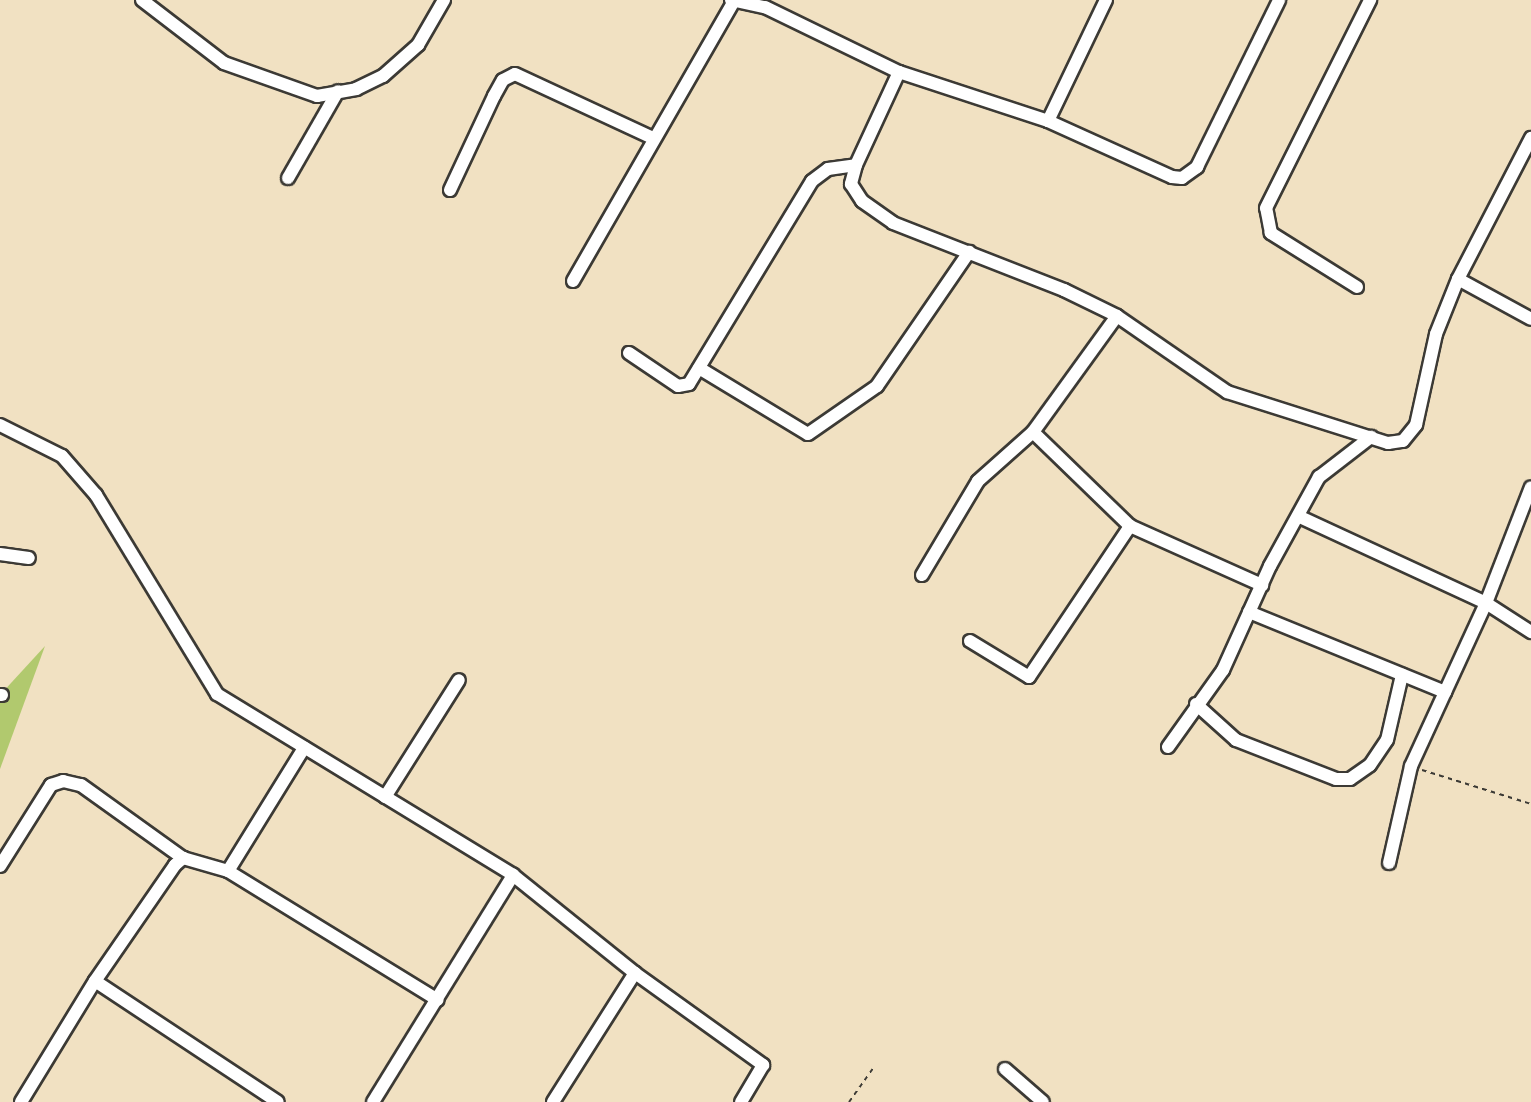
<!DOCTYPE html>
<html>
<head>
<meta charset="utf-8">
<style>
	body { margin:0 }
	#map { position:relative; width:1531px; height:1102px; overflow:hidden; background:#f1e1c2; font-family:Delius,sans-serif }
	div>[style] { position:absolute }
	.green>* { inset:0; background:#b1c96e }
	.path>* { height:2px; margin-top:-1px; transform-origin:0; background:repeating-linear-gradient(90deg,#3c3a35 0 4.5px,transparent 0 9px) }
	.roads { filter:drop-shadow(2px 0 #3c3a35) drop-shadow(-2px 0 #3c3a35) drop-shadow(0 2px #3c3a35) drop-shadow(0 -2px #3c3a35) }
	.minor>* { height:12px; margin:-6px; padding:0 6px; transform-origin:6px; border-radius:6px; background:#fff }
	span { translate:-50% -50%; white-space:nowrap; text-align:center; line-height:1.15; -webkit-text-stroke:4.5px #fcf5e5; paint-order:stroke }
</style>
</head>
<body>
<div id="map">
	<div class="green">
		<i style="clip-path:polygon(45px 646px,0 769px,0 695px)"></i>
	</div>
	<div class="path">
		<i style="left:1422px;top:770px;width:114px;rotate:17.3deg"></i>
		<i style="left:849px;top:1102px;width:43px;rotate:-54.5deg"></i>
	</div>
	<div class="roads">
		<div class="minor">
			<i style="left:142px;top:0;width:103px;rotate:37.5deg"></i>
			<i style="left:224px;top:63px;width:99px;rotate:19.5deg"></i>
			<i style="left:317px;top:96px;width:40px;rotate:-10deg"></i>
			<i style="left:356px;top:89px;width:30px;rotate:-26deg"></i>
			<i style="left:383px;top:76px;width:47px;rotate:-41.5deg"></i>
			<i style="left:418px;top:45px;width:52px;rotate:-60deg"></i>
			<i style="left:731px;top:0;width:35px;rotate:12deg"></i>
			<i style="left:765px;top:7px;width:149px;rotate:25.9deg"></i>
			<i style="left:899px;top:72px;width:157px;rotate:18.2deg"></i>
			<i style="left:1048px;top:121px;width:134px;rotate:-64.4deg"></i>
			<i style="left:899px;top:72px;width:102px;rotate:114.8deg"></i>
			<i style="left:856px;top:165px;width:20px;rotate:105deg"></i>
			<i style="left:851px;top:184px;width:20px;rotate:57deg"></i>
			<i style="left:862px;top:201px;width:38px;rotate:35deg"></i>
			<i style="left:893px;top:223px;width:184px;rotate:21.4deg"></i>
			<i style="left:1064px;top:290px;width:59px;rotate:26.1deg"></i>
			<i style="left:1117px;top:316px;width:134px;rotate:34.6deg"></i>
			<i style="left:1227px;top:392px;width:169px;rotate:17.6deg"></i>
			<i style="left:1388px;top:443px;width:15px;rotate:-8deg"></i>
			<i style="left:1403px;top:441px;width:21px;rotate:-51deg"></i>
			<i style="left:1416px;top:425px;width:93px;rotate:-77.6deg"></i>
			<i style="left:1436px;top:334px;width:59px;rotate:-68.2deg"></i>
			<i style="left:1458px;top:279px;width:159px;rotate:-62.6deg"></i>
			<i style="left:1048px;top:121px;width:136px;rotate:24.3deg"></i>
			<i style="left:1172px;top:177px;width:10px;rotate:6deg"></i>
			<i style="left:1182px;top:178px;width:19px;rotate:-36deg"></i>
			<i style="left:1197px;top:167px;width:186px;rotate:-63.8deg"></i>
			<i style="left:288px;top:178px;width:100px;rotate:-60.1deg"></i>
			<i style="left:450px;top:190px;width:104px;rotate:-64.9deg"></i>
			<i style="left:494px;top:96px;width:18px;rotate:-61deg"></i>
			<i style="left:503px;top:80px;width:13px;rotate:-27deg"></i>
			<i style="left:515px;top:74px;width:152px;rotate:24.9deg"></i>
			<i style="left:1458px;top:279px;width:83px;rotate:28.7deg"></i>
			<i style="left:573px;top:281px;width:323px;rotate:-60.1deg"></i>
			<i style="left:1357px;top:287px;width:102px;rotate:-147.9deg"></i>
			<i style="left:1271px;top:233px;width:25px;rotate:-101deg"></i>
			<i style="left:1266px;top:208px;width:233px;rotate:-63.4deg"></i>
			<i style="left:629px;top:353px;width:59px;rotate:34deg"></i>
			<i style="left:678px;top:386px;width:11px;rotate:-10deg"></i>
			<i style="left:689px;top:384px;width:237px;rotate:-58.8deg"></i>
			<i style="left:812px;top:181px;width:20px;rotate:-37deg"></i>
			<i style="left:828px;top:169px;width:28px;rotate:-8deg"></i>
			<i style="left:699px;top:368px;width:127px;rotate:31.2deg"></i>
			<i style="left:808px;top:434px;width:84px;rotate:-34.8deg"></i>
			<i style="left:877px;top:386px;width:163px;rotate:-55.5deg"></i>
			<i style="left:0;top:425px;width:69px;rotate:26.6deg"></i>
			<i style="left:62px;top:456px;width:52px;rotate:48.9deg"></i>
			<i style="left:96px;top:495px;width:233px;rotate:58.7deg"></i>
			<i style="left:217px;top:694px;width:347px;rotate:31.4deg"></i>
			<i style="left:513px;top:875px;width:156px;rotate:38.8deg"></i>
			<i style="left:635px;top:973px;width:158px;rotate:35.7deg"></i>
			<i style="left:763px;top:1065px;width:43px;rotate:120.7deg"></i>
			<i style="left:1033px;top:432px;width:135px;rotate:44.1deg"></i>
			<i style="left:1130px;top:526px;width:145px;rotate:24.1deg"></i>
			<i style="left:1300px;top:517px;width:205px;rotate:24.8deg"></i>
			<i style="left:1486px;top:603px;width:54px;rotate:32.8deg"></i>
			<i style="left:0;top:554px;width:29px;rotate:8deg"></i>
			<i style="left:922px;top:575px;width:109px;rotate:-59.2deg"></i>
			<i style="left:978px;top:481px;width:74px;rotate:-41.7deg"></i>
			<i style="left:1033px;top:432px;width:143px;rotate:-54.1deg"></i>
			<i style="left:1249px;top:612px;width:212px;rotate:22.2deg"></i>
			<i style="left:970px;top:641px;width:69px;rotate:31.4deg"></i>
			<i style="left:1029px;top:677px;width:182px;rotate:-56.2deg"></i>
			<i style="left:0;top:695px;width:2px"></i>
			<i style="left:1196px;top:704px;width:54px;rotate:42deg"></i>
			<i style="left:1236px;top:740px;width:107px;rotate:21.3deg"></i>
			<i style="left:1336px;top:779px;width:14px"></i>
			<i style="left:1350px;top:779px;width:24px;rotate:-35deg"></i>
			<i style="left:1370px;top:765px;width:30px;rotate:-56deg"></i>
			<i style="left:1387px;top:740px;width:67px;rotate:-77deg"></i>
			<i style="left:1168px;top:747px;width:95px;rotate:-54.5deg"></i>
			<i style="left:1223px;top:670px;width:114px;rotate:-65.7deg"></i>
			<i style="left:1270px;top:566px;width:102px;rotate:-61.2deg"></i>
			<i style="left:1319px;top:477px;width:66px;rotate:-37.6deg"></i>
			<i style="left:385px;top:797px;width:138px;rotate:-57.7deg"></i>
			<i style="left:1389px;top:863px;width:99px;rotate:-77.2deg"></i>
			<i style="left:1411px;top:766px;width:179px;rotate:-65.3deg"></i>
			<i style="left:1486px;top:603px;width:124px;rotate:-68.8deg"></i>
			<i style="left:0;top:866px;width:96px;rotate:-57.8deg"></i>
			<i style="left:51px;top:785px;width:13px;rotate:-18deg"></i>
			<i style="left:63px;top:781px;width:18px;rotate:13deg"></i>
			<i style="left:81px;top:785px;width:125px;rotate:35.6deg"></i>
			<i style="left:228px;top:871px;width:145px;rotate:-58.3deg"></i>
			<i style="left:95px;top:981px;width:219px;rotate:33.5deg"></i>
			<i style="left:1005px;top:1069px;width:50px;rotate:41deg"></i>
			<i style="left:21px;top:1102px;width:142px;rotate:-58.6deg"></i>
			<i style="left:95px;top:981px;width:141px;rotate:-55.4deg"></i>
			<i style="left:175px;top:865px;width:11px;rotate:-41deg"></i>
			<i style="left:183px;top:858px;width:47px;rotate:16.1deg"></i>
			<i style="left:228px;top:871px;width:246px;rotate:31.6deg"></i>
			<i style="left:373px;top:1102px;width:267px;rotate:-58.3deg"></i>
			<i style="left:553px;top:1102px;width:153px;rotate:-57.6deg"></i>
		</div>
	</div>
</div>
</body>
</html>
